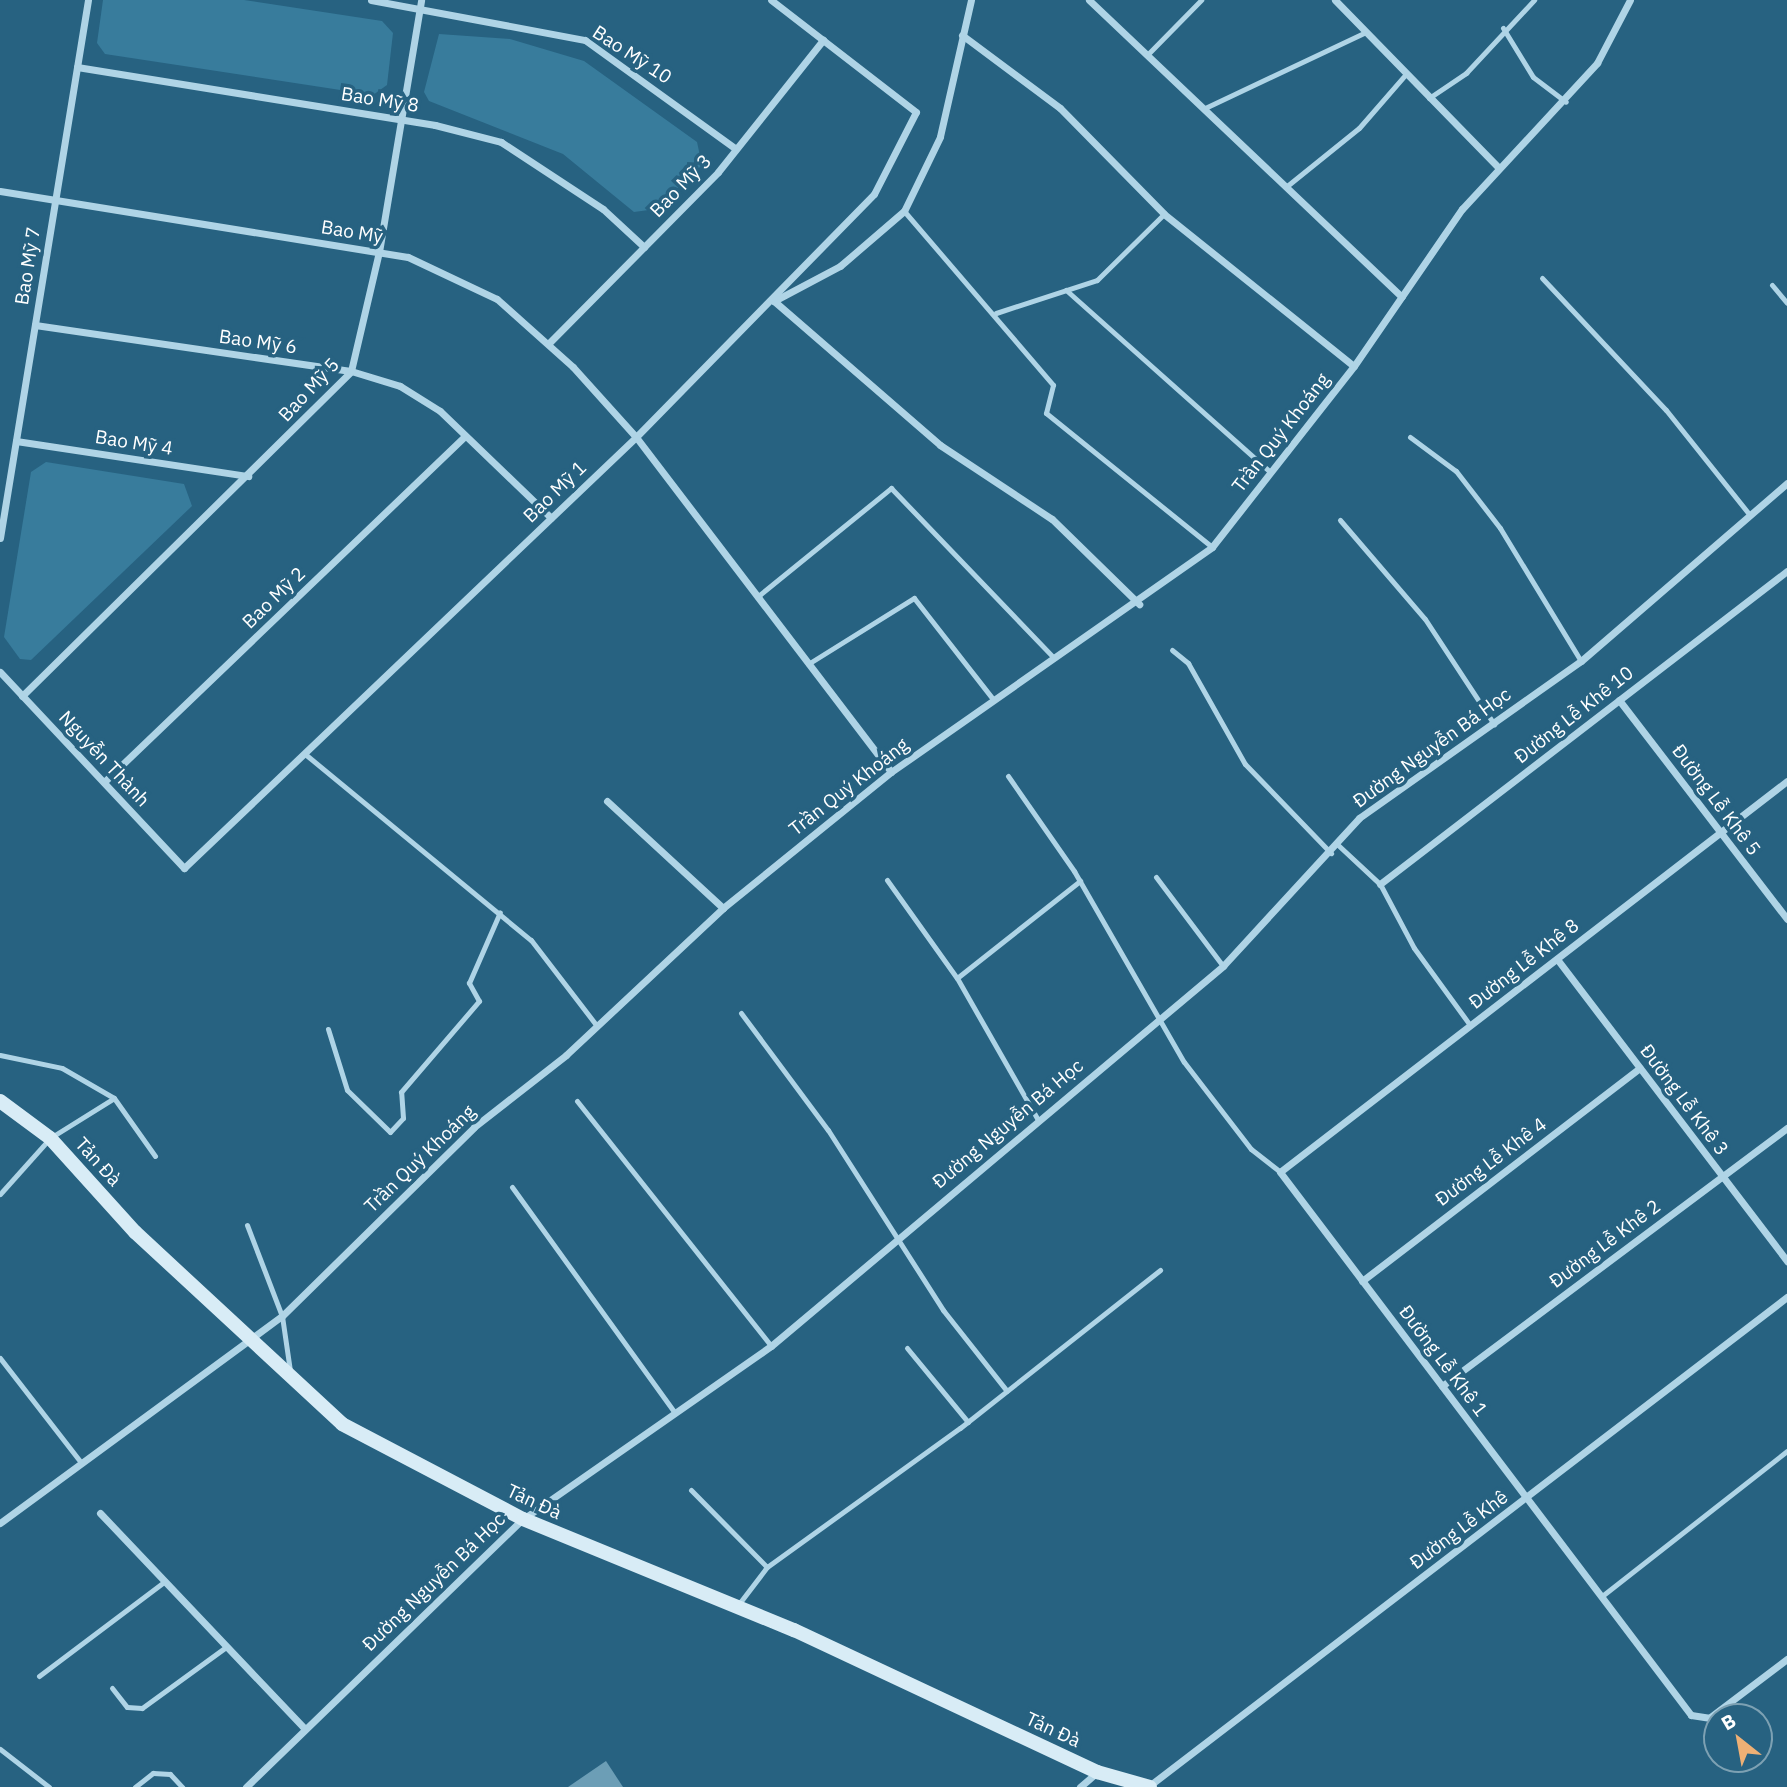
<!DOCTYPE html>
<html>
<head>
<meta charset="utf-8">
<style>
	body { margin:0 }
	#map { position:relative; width:1787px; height:1787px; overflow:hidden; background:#276281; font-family:"IBM Plex Sans",sans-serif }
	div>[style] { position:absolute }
	.green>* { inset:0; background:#387c9c }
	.building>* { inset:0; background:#6c9eb6 }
	.lane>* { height:5px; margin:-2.5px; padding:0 2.5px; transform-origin:2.5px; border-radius:2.5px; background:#afd4e6 }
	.street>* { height:7px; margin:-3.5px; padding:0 3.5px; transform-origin:3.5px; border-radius:3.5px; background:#afd4e6 }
	.secondary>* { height:14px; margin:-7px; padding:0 7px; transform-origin:7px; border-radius:7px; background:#d8ecf6 }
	span { translate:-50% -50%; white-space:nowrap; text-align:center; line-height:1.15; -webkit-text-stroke:7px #276281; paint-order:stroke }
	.street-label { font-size:19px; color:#fff }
	.north { position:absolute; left:1703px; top:1703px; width:70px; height:70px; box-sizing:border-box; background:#276281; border:2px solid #7da1b3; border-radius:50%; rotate:329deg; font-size:19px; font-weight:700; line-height:28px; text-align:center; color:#fff }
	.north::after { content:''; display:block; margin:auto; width:24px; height:32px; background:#eeb075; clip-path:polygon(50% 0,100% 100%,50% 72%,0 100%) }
</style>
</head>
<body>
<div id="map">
	<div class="green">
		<i style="clip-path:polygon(103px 0,244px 0,382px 21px,393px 33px,387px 85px,373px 95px,105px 54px,97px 43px)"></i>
		<i style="clip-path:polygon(439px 34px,510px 39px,584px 61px,697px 142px,702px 165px,656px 209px,634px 212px,563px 154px,429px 101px,424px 92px)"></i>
		<i style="clip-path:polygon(46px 462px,184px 484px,192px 506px,31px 660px,20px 659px,4px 637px,31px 472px)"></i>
	</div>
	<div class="building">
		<i style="clip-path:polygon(606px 1761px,623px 1787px,568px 1787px)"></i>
	</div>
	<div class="lane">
		<i style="left:1503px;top:28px;width:57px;rotate:58.5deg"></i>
		<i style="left:1533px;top:77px;width:41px;rotate:37.1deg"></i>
		<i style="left:1148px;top:54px;width:76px;rotate:-45.5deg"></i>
		<i style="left:1429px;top:98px;width:45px;rotate:-34deg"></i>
		<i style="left:1466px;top:73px;width:100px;rotate:-47deg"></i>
		<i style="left:1205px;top:108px;width:178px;rotate:-25.3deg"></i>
		<i style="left:1287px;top:186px;width:92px;rotate:-38.9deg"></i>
		<i style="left:1359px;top:128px;width:72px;rotate:-49deg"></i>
		<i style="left:904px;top:211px;width:229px;rotate:49.4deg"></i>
		<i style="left:1053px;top:385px;width:29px;rotate:104deg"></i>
		<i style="left:1046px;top:413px;width:213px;rotate:38.9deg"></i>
		<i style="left:1542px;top:278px;width:181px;rotate:46.8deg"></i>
		<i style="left:1666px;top:410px;width:133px;rotate:51.4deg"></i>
		<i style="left:1772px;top:285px;width:23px;rotate:50deg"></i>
		<i style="left:1066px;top:290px;width:273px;rotate:41.7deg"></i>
		<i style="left:996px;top:313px;width:106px;rotate:-18.1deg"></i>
		<i style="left:1097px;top:280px;width:94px;rotate:-44.6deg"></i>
		<i style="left:1410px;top:437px;width:57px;rotate:36.5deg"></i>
		<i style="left:1456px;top:471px;width:72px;rotate:52.3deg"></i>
		<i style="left:1500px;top:528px;width:156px;rotate:58.7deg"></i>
		<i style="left:1340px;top:520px;width:130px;rotate:49.4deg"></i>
		<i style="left:1425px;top:619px;width:126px;rotate:56.7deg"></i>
		<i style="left:757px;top:597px;width:173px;rotate:-39.1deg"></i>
		<i style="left:891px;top:488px;width:234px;rotate:46.2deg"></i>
		<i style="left:1172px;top:650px;width:21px;rotate:39deg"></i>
		<i style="left:1188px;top:663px;width:116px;rotate:60.6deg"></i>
		<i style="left:1245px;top:764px;width:124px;rotate:46deg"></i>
		<i style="left:808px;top:664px;width:125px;rotate:-31.9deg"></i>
		<i style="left:914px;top:598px;width:128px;rotate:52deg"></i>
		<i style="left:305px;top:754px;width:293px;rotate:39.5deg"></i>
		<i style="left:531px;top:940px;width:108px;rotate:52.5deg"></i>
		<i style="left:1008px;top:776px;width:116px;rotate:55.2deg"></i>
		<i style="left:1074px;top:871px;width:220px;rotate:60.1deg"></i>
		<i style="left:1184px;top:1062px;width:110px;rotate:52.4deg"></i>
		<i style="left:1251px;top:1149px;width:37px;rotate:38deg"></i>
		<i style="left:1338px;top:845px;width:57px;rotate:42.9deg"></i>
		<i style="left:1380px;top:884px;width:72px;rotate:62deg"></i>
		<i style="left:1414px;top:948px;width:95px;rotate:54deg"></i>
		<i style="left:1156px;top:877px;width:111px;rotate:53deg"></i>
		<i style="left:887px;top:880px;width:120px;rotate:54.5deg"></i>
		<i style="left:957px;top:978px;width:163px;rotate:60.3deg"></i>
		<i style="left:957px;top:978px;width:157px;rotate:-38.3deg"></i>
		<i style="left:741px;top:1013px;width:146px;rotate:53.4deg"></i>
		<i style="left:828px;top:1130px;width:214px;rotate:57.4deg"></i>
		<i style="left:943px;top:1310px;width:103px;rotate:51.7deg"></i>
		<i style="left:328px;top:1029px;width:64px;rotate:72.7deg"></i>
		<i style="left:347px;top:1090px;width:60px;rotate:44.3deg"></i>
		<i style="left:390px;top:1132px;width:19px;rotate:-47deg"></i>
		<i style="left:403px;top:1118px;width:26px;rotate:-94deg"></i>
		<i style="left:401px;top:1092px;width:120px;rotate:-49.4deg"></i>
		<i style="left:479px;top:1001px;width:21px;rotate:-119deg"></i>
		<i style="left:469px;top:983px;width:77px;rotate:-66.4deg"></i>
		<i style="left:0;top:1055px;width:63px;rotate:11.8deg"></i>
		<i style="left:62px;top:1068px;width:60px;rotate:30deg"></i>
		<i style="left:114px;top:1098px;width:71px;rotate:54.7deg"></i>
		<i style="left:577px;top:1101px;width:313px;rotate:51.6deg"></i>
		<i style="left:512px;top:1187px;width:279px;rotate:54.2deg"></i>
		<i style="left:0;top:1194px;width:75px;rotate:-48.2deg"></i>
		<i style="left:50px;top:1138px;width:75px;rotate:-32deg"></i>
		<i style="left:247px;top:1225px;width:97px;rotate:69deg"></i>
		<i style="left:282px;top:1316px;width:56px;rotate:81.7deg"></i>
		<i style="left:907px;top:1348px;width:96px;rotate:50.5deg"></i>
		<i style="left:0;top:1358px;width:130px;rotate:52.2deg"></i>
		<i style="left:691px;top:1490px;width:108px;rotate:45.4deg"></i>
		<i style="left:1602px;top:1596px;width:235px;rotate:-38.1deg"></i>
		<i style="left:738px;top:1605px;width:48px;rotate:-52.7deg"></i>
		<i style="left:767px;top:1567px;width:238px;rotate:-35.8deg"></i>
		<i style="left:960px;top:1428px;width:255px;rotate:-38.3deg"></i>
		<i style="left:39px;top:1676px;width:158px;rotate:-37deg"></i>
		<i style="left:112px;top:1688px;width:24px;rotate:52deg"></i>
		<i style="left:127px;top:1707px;width:15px;rotate:4deg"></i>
		<i style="left:142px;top:1708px;width:104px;rotate:-36deg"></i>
		<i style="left:0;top:1749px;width:62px;rotate:37.8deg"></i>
		<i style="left:135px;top:1787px;width:23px;rotate:-38deg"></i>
		<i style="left:153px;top:1773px;width:17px;rotate:3deg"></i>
		<i style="left:170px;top:1774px;width:18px;rotate:47deg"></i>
	</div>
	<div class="street">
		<i style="left:371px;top:0;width:218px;rotate:10.6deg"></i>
		<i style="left:585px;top:40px;width:186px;rotate:35.8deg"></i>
		<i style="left:971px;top:0;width:140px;rotate:102.8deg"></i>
		<i style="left:940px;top:137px;width:82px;rotate:115.9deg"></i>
		<i style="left:904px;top:211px;width:84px;rotate:139.3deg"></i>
		<i style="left:840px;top:266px;width:75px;rotate:152.1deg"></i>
		<i style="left:774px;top:301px;width:220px;rotate:40.9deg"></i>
		<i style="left:940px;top:445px;width:134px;rotate:33.5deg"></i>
		<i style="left:1052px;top:519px;width:122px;rotate:44.3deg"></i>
		<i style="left:1089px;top:0;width:431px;rotate:43.5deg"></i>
		<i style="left:1335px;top:0;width:233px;rotate:45.7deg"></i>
		<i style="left:962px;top:35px;width:122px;rotate:36.7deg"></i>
		<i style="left:1060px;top:108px;width:148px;rotate:45.5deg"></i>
		<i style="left:1164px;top:214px;width:243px;rotate:38.7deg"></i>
		<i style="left:77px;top:67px;width:363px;rotate:9.2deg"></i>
		<i style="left:435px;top:125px;width:68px;rotate:14.4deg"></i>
		<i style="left:501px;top:142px;width:122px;rotate:33.3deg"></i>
		<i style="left:603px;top:209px;width:56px;rotate:42.8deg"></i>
		<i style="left:0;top:191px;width:413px;rotate:9.2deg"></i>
		<i style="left:408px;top:257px;width:98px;rotate:25.3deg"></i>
		<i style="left:497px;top:299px;width:102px;rotate:41.8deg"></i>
		<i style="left:573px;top:367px;width:94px;rotate:48deg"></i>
		<i style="left:636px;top:437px;width:421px;rotate:52.7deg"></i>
		<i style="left:35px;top:325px;width:319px;rotate:8.3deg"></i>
		<i style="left:351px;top:371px;width:51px;rotate:17deg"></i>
		<i style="left:400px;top:386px;width:47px;rotate:32deg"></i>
		<i style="left:440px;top:411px;width:154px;rotate:43.9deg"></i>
		<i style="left:549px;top:343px;width:240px;rotate:-45.3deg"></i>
		<i style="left:718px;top:172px;width:169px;rotate:-51.5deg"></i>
		<i style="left:16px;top:441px;width:235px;rotate:8.6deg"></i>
		<i style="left:0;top:538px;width:545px;rotate:-80.71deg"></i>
		<i style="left:0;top:672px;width:269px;rotate:46.8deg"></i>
		<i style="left:184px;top:868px;width:625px;rotate:-43.64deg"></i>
		<i style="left:636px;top:437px;width:340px;rotate:-45.6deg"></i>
		<i style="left:874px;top:194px;width:92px;rotate:-62.9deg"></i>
		<i style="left:916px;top:112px;width:183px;rotate:-142.3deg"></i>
		<i style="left:22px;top:696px;width:462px;rotate:-44.6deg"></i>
		<i style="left:351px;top:371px;width:122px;rotate:-76.8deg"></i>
		<i style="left:379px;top:252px;width:255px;rotate:-80.5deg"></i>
		<i style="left:1619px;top:700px;width:276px;rotate:52.5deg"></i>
		<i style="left:1787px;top:781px;width:640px;rotate:142.36deg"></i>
		<i style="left:1280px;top:1172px;width:681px;rotate:52.88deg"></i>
		<i style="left:1691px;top:1715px;width:18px;rotate:9deg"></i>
		<i style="left:1709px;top:1718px;width:98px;rotate:-37.1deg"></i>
		<i style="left:104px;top:782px;width:500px;rotate:-43.78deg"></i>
		<i style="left:607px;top:801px;width:158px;rotate:42.7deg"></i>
		<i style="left:1380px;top:884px;width:513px;rotate:-37.56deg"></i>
		<i style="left:1557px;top:959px;width:380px;rotate:52.7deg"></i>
		<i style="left:1362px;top:1281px;width:350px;rotate:-37.5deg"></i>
		<i style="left:1442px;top:1386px;width:431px;rotate:-36.8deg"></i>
		<i style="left:100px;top:1513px;width:296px;rotate:46.5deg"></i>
		<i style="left:0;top:1523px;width:350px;rotate:-36.3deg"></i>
		<i style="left:282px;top:1316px;width:269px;rotate:-44.5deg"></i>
		<i style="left:474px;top:1127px;width:117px;rotate:-38deg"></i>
		<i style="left:566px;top:1055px;width:215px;rotate:-43.1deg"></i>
		<i style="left:723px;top:908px;width:216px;rotate:-39deg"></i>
		<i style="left:891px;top:772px;width:392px;rotate:-35deg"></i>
		<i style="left:1212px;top:547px;width:230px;rotate:-51.9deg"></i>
		<i style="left:1354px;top:366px;width:191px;rotate:-55.5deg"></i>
		<i style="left:1462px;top:209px;width:199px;rotate:-47.2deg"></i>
		<i style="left:1597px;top:63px;width:71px;rotate:-62.4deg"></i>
		<i style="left:1149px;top:1786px;width:804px;rotate:-37.47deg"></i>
		<i style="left:246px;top:1787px;width:385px;rotate:-44.1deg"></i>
		<i style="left:523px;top:1519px;width:302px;rotate:-34.9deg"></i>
		<i style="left:771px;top:1346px;width:591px;rotate:-40.05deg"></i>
		<i style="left:1223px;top:966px;width:201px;rotate:-47.4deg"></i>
		<i style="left:1359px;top:818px;width:272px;rotate:-35.3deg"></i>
		<i style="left:1581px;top:661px;width:272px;rotate:-40.8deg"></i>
		<i style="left:1080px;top:1787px;width:23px;rotate:-41deg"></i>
	</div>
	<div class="secondary">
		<i style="left:0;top:1101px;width:62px;rotate:36.5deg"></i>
		<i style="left:50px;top:1138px;width:127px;rotate:47.9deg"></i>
		<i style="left:135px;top:1232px;width:282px;rotate:42.8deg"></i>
		<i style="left:342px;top:1424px;width:204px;rotate:27.7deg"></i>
		<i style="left:523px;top:1519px;width:293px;rotate:22.3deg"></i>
		<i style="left:794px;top:1630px;width:335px;rotate:25.1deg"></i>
		<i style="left:1097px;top:1772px;width:55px;rotate:15.8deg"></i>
	</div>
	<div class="street-label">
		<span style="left:632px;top:55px;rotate:33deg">Bao Mỹ 10</span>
		<span style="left:380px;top:100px;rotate:9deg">Bao Mỹ 8</span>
		<span style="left:681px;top:186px;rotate:-46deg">Bao Mỹ 3</span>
		<span style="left:352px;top:232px;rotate:9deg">Bao Mỹ</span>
		<span style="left:28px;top:266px;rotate:-81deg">Bao Mỹ 7</span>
		<span style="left:258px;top:342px;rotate:8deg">Bao Mỹ 6</span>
		<span style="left:309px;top:390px;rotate:-47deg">Bao Mỹ 5</span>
		<span style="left:1281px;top:433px;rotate:-52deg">Trần Quý Khoáng</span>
		<span style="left:134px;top:443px;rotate:9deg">Bao Mỹ 4</span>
		<span style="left:555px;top:492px;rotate:-44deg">Bao Mỹ 1</span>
		<span style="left:274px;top:598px;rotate:-44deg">Bao Mỹ 2</span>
		<span style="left:1574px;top:715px;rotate:-38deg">Đường Lễ Khê 10</span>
		<span style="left:1432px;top:748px;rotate:-36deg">Đường Nguyễn Bá Học</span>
		<span style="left:104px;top:759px;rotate:47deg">Nguyễn Thành</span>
		<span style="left:849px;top:787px;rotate:-38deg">Trần Quý Khoáng</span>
		<span style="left:1716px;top:800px;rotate:53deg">Đường Lễ Khê 5</span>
		<span style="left:1524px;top:964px;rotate:-38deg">Đường Lễ Khê 8</span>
		<span style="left:1684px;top:1100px;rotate:53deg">Đường Lễ Khê 3</span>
		<span style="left:1008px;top:1124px;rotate:-40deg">Đường Nguyễn Bá Học</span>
		<span style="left:420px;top:1159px;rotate:-44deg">Trần Quý Khoáng</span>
		<span style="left:98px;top:1162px;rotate:48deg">Tản Đà</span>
		<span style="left:1491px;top:1162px;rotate:-37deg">Đường Lễ Khê 4</span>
		<span style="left:1605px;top:1244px;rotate:-37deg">Đường Lễ Khê 2</span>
		<span style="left:1443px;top:1361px;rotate:53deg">Đường Lễ Khê 1</span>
		<span style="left:534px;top:1502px;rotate:25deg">Tản Đà</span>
		<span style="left:1459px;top:1530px;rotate:-37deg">Đường Lễ Khê</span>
		<span style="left:434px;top:1582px;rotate:-44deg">Đường Nguyễn Bá Học</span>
		<span style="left:1053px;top:1730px;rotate:25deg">Tản Đà</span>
	</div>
	<div class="north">B</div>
</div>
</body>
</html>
